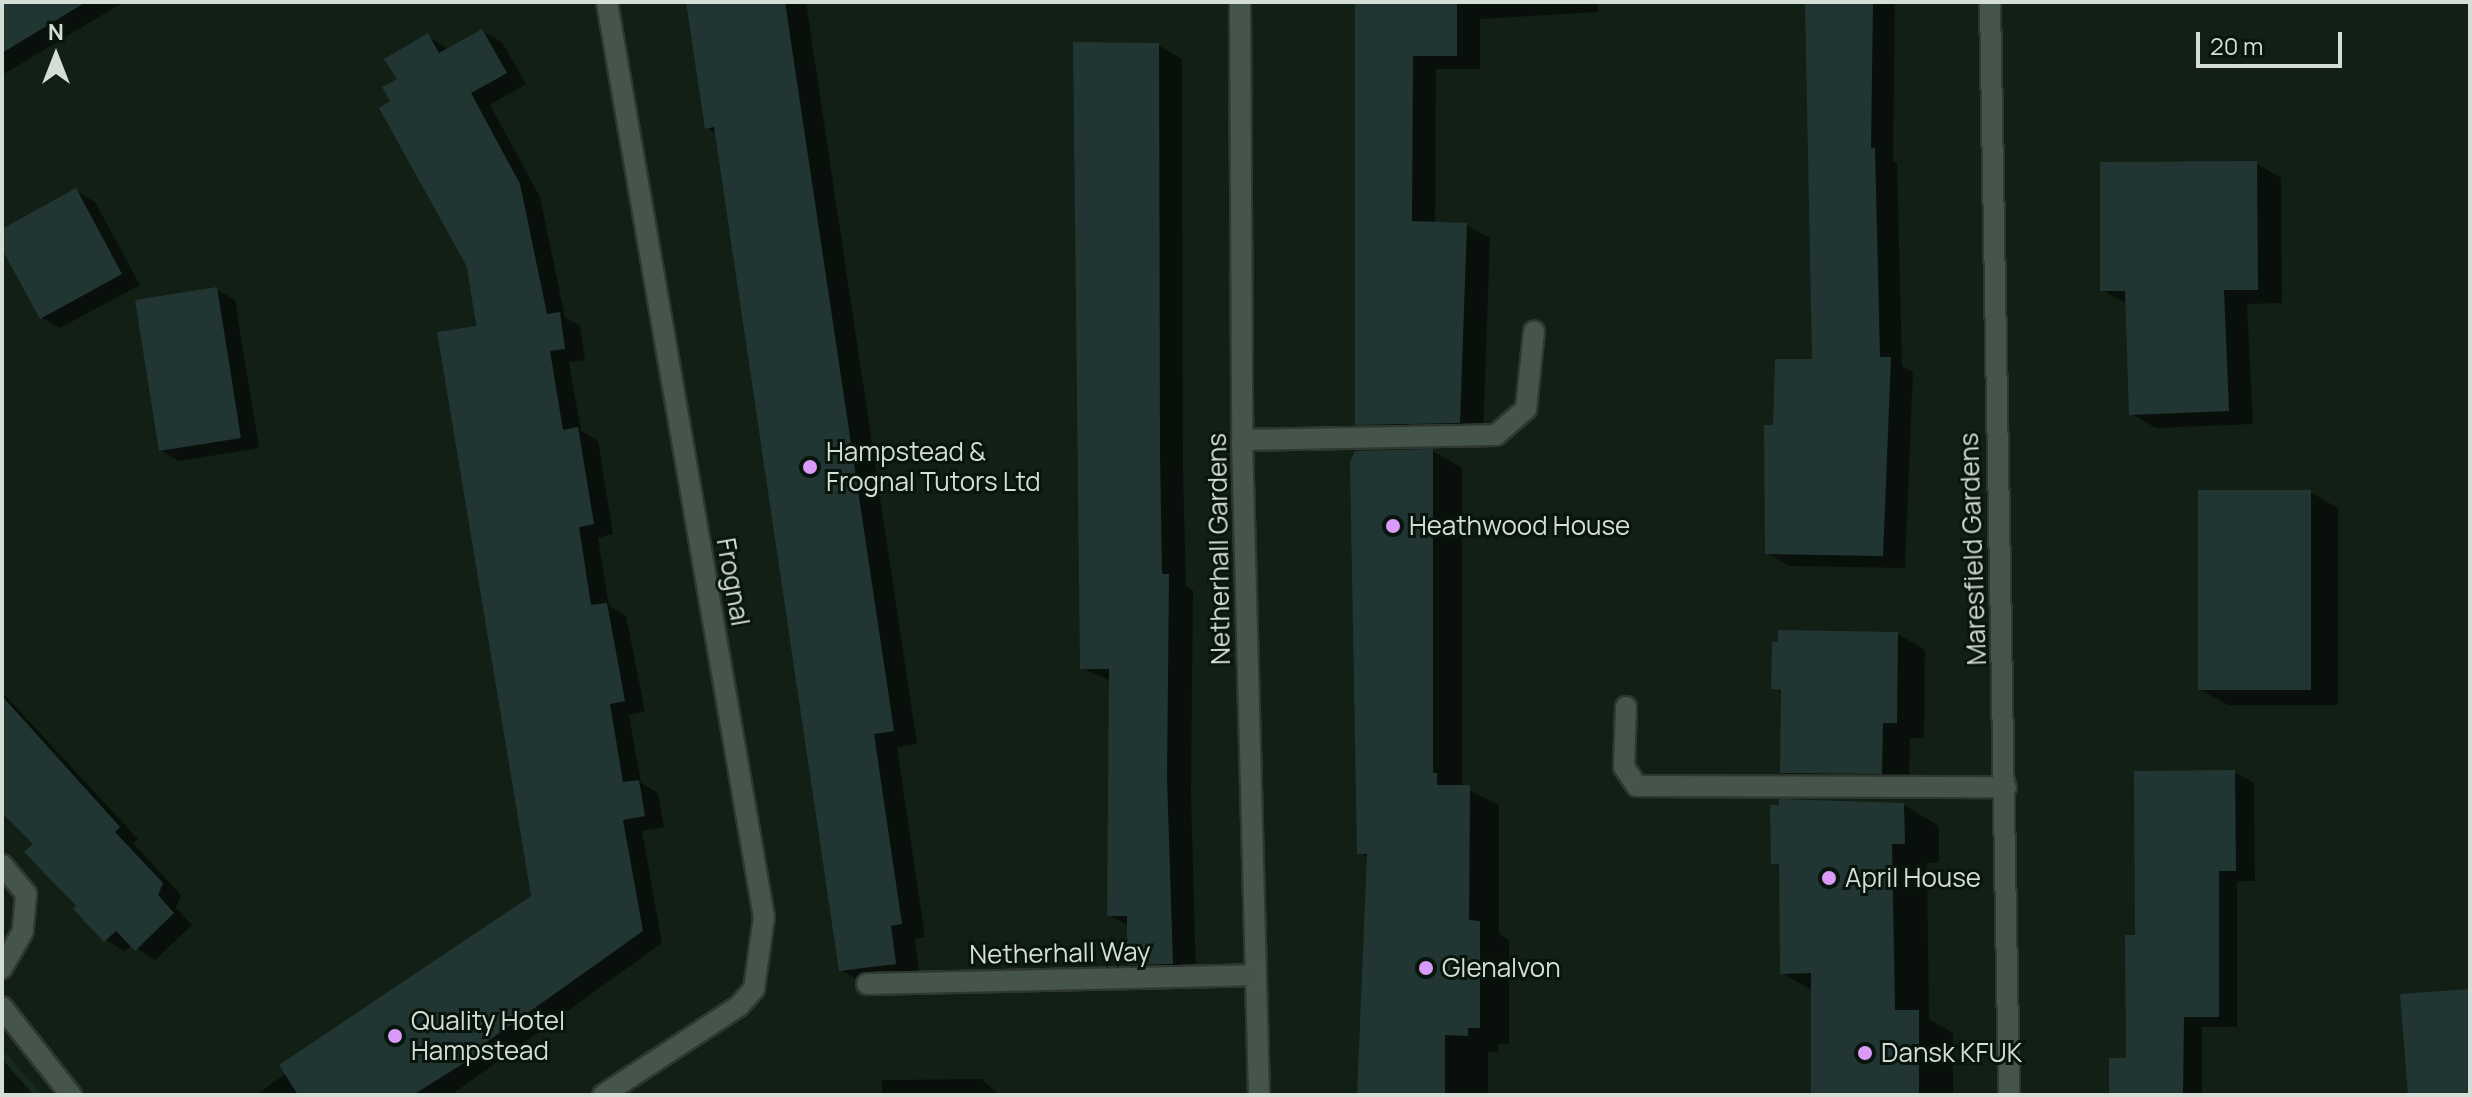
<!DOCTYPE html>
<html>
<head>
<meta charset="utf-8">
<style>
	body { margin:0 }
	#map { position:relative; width:2472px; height:1097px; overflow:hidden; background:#111f15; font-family:Manrope,sans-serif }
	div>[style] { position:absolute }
	.built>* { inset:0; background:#16291c }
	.shadow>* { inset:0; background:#0007 }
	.building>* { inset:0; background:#213633; transform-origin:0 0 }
	.roads { filter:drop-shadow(2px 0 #2f3731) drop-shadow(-2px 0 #2f3731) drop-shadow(0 2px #2f3731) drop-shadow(0 -2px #2f3731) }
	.service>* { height:20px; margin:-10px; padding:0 10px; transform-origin:10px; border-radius:10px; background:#46554a }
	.minor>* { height:20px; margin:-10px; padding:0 10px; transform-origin:10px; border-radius:10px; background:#46554a }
	.dots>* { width:22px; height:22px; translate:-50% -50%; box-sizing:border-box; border:4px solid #08150c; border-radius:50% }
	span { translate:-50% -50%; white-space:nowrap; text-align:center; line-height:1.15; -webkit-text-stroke:6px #08150c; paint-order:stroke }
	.poi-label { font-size:26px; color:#d4ddd6 }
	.left { translate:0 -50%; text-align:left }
	.street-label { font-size:26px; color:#d4ddd6 }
	.frame { position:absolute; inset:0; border:4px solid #d4ddd6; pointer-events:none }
	.north { position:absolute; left:16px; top:16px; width:80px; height:80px; -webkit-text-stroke:6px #08150c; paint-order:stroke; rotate:0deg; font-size:22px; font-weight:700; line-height:32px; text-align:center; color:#d4ddd6 }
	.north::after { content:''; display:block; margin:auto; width:28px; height:36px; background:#d4ddd6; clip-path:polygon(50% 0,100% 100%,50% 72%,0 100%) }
	.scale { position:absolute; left:2196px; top:32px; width:146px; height:36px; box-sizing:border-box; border:4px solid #d4ddd6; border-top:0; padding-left:10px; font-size:24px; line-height:28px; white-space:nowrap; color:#d4ddd6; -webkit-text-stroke:6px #08150c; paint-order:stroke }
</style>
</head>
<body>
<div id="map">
	<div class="built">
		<i style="clip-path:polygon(2px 1050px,8px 1056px,43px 1095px,2px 1095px)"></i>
	</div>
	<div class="shadow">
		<i style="clip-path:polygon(2px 2px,124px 2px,2px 75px)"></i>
		<i style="clip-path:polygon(688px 2px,806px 2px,917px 744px,897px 747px,925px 937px,915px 939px,920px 977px,865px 984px,841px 970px,717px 134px,707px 128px)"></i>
		<i style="clip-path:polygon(1357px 2px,1598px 2px,1598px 12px,1480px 19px,1480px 69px,1436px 69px,1435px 224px,1466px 225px,1490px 238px,1483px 435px,1380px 437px,1357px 424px)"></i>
		<i style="clip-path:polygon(1807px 2px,1895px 2px,1893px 161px,1897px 163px,1902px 366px,1913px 372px,1905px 568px,1789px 566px,1767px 553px,1775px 427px,1814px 361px)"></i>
		<i style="clip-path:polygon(482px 31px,502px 42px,526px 84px,490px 105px,540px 197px,565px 317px,580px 326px,585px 360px,569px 362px,581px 431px,598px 441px,613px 534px,598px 538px,609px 606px,626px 616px,645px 712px,629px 715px,641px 783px,658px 793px,664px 827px,642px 831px,662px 943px,451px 1095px,256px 1095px,533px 897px,469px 266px,393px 102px,399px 80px,428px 36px,449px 50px)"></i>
		<i style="clip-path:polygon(1158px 45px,1182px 59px,1183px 469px,1186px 586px,1193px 590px,1191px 793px,1196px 977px,1153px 978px,1129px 964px,1129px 926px,1109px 915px,1111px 681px,1082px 668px)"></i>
		<i style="clip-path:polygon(2256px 163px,2281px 178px,2282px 303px,2247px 304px,2253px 424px,2156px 428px,2131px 414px,2127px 304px,2102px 290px)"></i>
		<i style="clip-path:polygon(76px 191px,95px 202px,140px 285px,60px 328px,41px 317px,2px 245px,2px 231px)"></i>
		<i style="clip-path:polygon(216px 289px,235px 300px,259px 448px,179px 461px,160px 450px)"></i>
		<i style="clip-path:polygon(1433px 451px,1462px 468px,1462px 787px,1499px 805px,1499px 934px,1509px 940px,1509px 1044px,1498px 1044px,1498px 1052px,1488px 1052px,1488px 1095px,1361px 1095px,1369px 858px,1359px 853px)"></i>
		<i style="clip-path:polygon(2310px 492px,2338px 508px,2338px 705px,2228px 705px,2201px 690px)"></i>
		<i style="clip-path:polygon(1898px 634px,1925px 650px,1924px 738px,1910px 738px,1909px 788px,1809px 788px,1782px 772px,1783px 693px,1774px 688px)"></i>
		<i style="clip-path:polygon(2px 692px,138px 839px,133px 843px,181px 895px,176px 908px,192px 925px,155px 960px,132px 945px,124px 951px,106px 940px,27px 852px,36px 845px,2px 810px)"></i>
		<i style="clip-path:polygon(2235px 772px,2254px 783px,2255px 881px,2237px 881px,2237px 1027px,2202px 1027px,2202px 1095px,2111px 1095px,2128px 1060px,2137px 937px)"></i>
		<i style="clip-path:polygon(1904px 805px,1939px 826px,1939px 863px,1927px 863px,1929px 1019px,1953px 1033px,1953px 1095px,1814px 1095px,1813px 991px,1782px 973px,1781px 867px,1773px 862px)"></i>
		<i style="clip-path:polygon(2px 1059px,34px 1095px,2px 1095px)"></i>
		<i style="clip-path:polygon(981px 1079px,1000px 1095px,882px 1095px,882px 1080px)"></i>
	</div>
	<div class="building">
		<i style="clip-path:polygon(2px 2px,86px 2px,2px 53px)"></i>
		<i style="clip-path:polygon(686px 2px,785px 2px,894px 731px,874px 734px,902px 924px,891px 926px,896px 964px,839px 971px,714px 127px,705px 129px)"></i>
		<i style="clip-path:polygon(1355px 2px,1457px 2px,1457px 56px,1413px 56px,1412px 221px,1467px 223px,1460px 423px,1355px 425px)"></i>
		<i style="clip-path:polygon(1805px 2px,1873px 2px,1871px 148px,1875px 148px,1880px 357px,1891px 357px,1883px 556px,1765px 554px,1764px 425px,1773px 425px,1775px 359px,1812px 359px)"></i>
		<i style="clip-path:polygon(482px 29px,507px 73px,471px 93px,520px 184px,547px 314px,560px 312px,565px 349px,550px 351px,563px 430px,578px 427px,594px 524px,579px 527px,591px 605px,607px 603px,625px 701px,610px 704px,623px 782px,639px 780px,645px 816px,623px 820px,643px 931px,477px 1049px,480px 1053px,413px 1095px,298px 1095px,279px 1065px,531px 896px,437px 332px,476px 326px,467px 267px,379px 108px,390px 101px,382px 87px,397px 79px,384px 59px,428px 33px,439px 53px)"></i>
		<i style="clip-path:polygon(1073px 42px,1159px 43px,1160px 454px,1162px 574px,1169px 574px,1167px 778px,1173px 964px,1127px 965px,1127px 916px,1107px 916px,1109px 669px,1080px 669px)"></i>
		<i style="clip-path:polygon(2257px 161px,2258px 290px,2224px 290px,2229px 411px,2129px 415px,2125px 291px,2100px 291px,2100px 162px)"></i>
		<i style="clip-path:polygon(76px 188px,122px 274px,40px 319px,2px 249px,2px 229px)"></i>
		<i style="left:217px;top:287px;width:153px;height:83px;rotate:81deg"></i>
		<i style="clip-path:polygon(1433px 449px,1433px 773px,1437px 773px,1437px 785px,1470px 785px,1469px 920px,1480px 921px,1480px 1028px,1468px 1028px,1468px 1036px,1445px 1035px,1445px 1095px,1357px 1095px,1367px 854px,1357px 854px,1350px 462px,1355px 451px)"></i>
		<i style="left:2311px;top:490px;width:200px;height:113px;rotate:90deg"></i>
		<i style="clip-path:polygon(1778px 630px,1898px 632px,1897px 723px,1883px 723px,1882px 774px,1780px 773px,1781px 690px,1771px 689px,1772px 642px,1778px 642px)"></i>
		<i style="clip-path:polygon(2px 696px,120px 827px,115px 832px,163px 883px,158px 895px,174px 913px,135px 951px,116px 931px,104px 942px,73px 909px,76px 906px,24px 852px,33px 844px,2px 813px)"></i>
		<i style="clip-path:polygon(2235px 770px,2236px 871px,2219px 871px,2219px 1017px,2184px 1017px,2183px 1095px,2109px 1095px,2109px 1058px,2126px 1058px,2125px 935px,2135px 935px,2134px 771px)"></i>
		<i style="clip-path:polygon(1779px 799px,1904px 803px,1905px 844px,1892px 844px,1895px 1010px,1919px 1010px,1919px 1095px,1811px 1095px,1811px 973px,1780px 974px,1779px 864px,1771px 864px,1770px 805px,1779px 805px)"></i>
		<i style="clip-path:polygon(2470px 989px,2470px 1095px,2408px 1095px,2400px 994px)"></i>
	</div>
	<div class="roads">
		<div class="service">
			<i style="left:1242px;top:440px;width:254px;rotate:-1.1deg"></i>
			<i style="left:1496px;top:435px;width:40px;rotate:-41deg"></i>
			<i style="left:1526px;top:409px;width:78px;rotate:-84.1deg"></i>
			<i style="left:1626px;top:707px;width:60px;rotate:91.9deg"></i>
			<i style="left:1624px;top:767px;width:23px;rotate:56deg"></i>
			<i style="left:1637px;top:786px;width:369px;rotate:0.2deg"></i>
		</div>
		<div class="minor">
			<i style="left:1240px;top:2px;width:438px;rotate:89.7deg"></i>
			<i style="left:1242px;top:440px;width:655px;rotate:88.51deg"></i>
			<i style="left:1990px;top:2px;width:1093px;rotate:89deg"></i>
			<i style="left:2px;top:865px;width:38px;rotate:50deg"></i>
			<i style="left:26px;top:894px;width:37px;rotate:95deg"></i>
			<i style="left:23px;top:931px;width:43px;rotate:119.6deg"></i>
			<i style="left:867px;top:984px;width:387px;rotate:-1.3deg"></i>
			<i style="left:2px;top:1007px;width:112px;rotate:51.9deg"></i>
			<i style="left:603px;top:1095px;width:163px;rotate:-33.2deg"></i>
			<i style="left:739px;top:1006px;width:23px;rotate:-49deg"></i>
			<i style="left:754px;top:989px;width:73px;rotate:-82.1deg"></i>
			<i style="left:764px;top:917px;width:928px;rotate:-99.74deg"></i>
		</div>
	</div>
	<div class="dots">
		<i style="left:810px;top:467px;background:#da9af7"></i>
		<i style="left:1393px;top:526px;background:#da9af7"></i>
		<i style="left:1829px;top:878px;background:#da9af7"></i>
		<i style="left:1426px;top:968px;background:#da9af7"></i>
		<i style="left:395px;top:1036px;background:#da9af7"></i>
		<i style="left:1865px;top:1053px;background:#da9af7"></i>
	</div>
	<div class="poi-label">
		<span class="left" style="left:826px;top:467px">Hampstead &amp;<br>Frognal Tutors Ltd</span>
		<span class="left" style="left:1409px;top:526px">Heathwood House</span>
		<span class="left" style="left:1845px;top:878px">April House</span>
		<span class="left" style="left:1442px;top:968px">Glenalvon</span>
		<span class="left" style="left:411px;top:1036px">Quality Hotel<br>Hampstead</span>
		<span class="left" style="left:1881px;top:1053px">Dansk KFUK</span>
	</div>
	<div class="street-label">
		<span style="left:1219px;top:549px;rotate:-91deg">Netherhall Gardens</span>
		<span style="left:1973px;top:549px;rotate:-92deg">Maresfield Gardens</span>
		<span style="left:733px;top:582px;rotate:80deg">Frognal</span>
		<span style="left:1060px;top:953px;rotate:-1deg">Netherhall Way</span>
	</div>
	<div class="frame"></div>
	<div class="north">N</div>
	<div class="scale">20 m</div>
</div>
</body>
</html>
